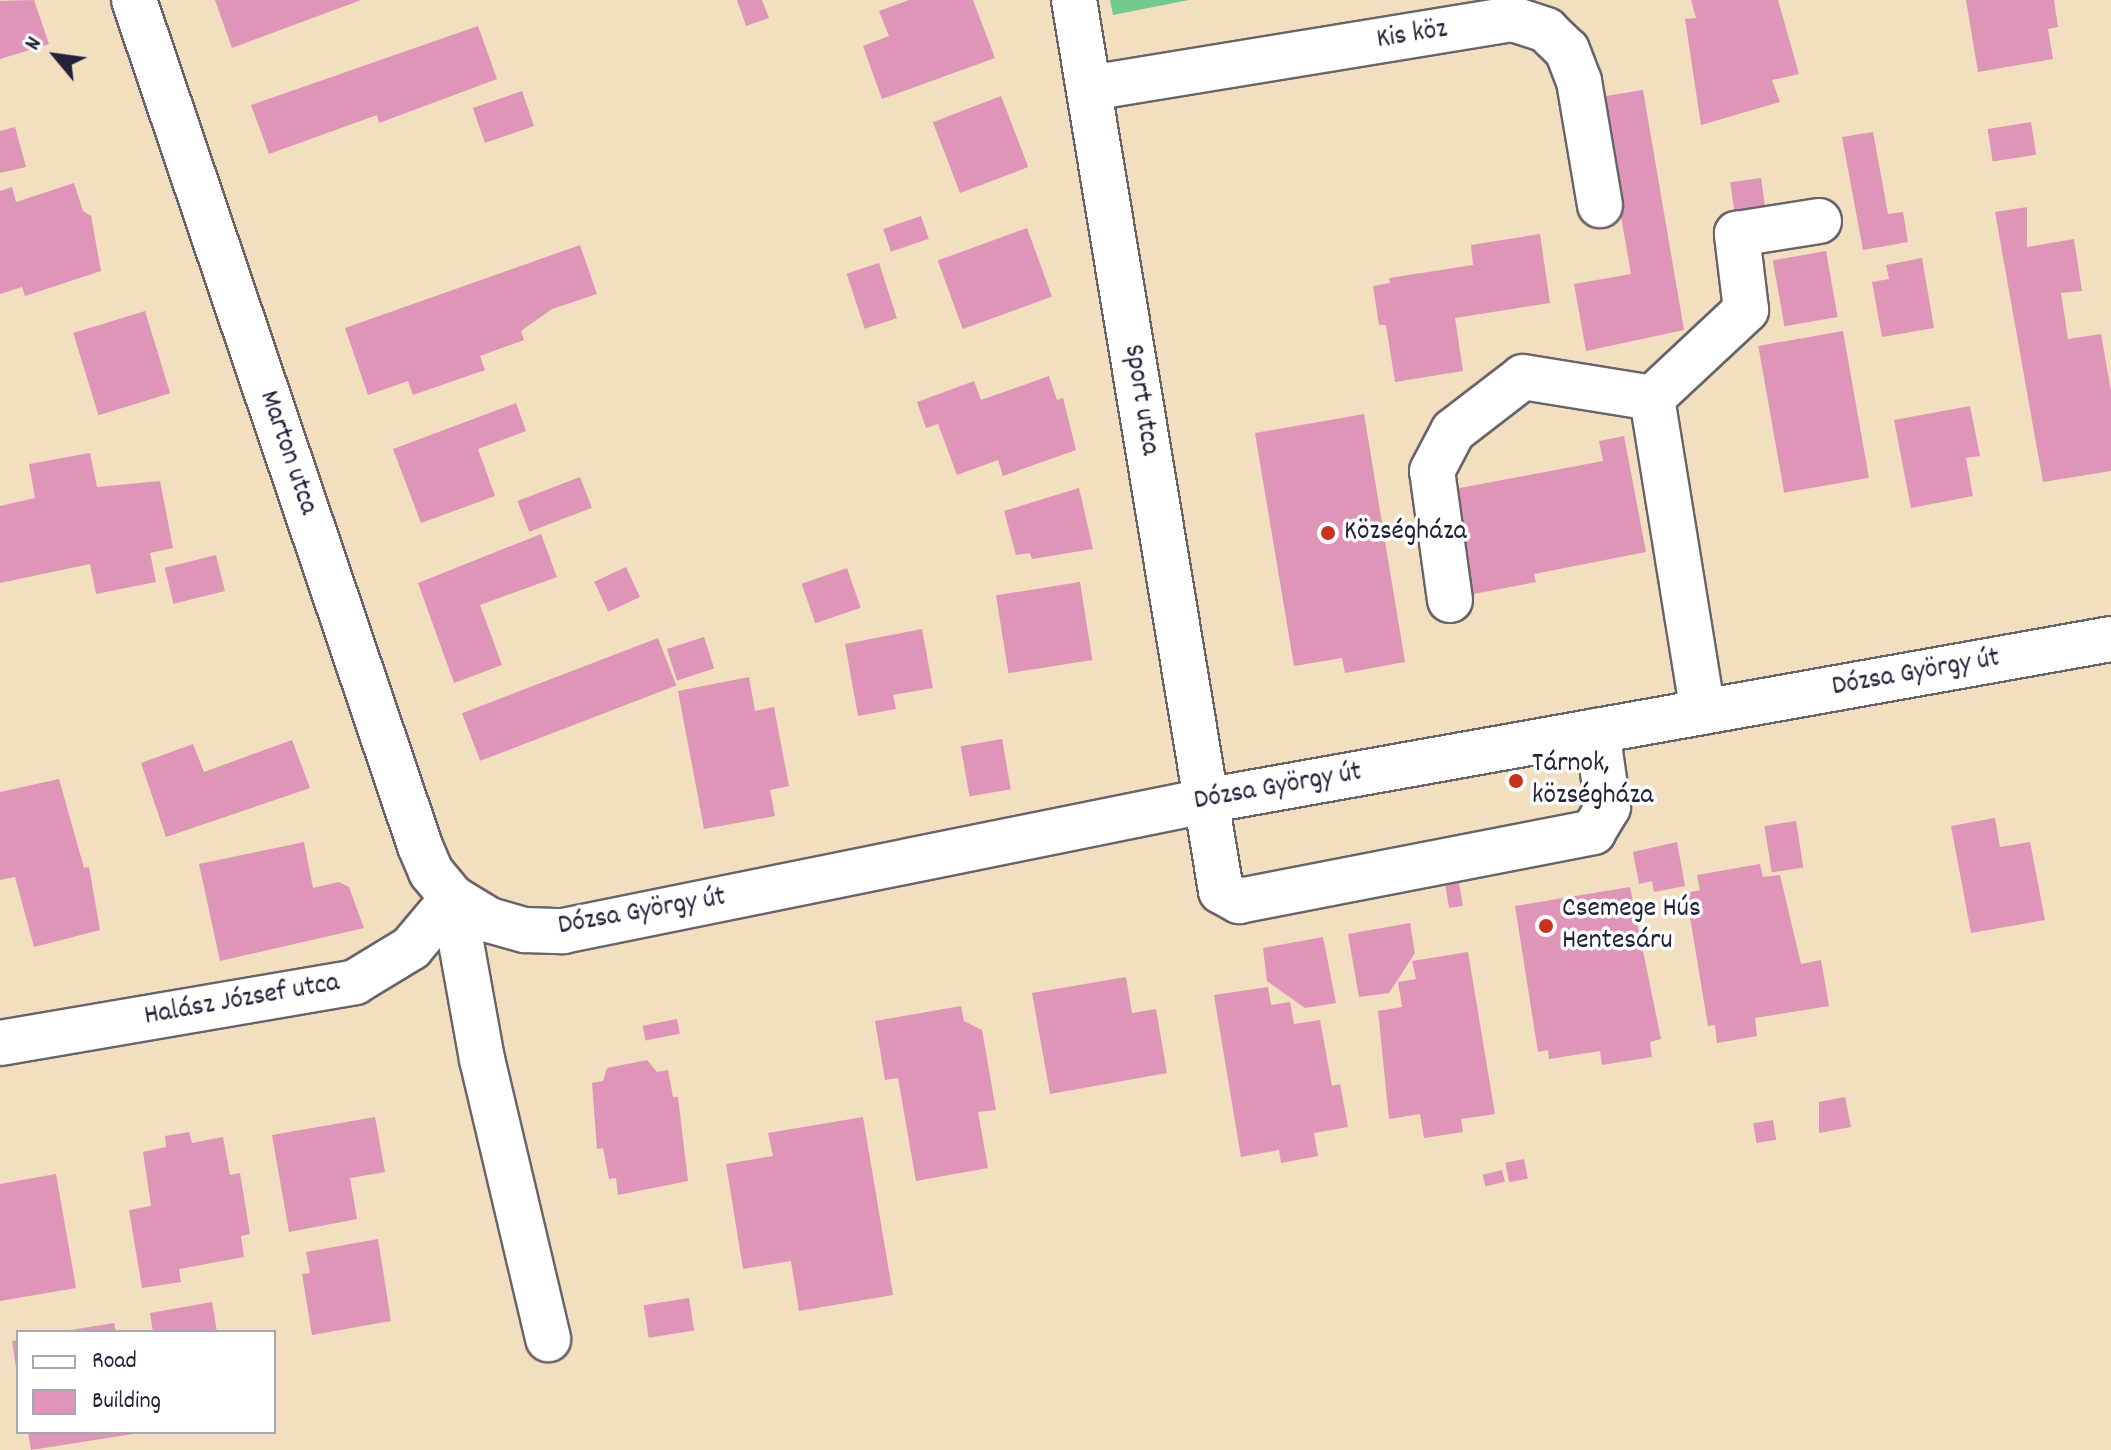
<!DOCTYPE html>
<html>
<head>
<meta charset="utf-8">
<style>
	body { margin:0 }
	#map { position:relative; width:2111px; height:1450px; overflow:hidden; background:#f1dfc0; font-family:Dekko,sans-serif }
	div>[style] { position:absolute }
	.green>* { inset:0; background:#74c98d }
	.building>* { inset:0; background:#de95b7; transform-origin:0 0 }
	.roads { filter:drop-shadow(2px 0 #6a646a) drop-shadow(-2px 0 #6a646a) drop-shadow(0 2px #6a646a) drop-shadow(0 -2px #6a646a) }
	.minor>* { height:44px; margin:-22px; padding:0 22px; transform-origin:22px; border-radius:22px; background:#fff }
	.dots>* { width:22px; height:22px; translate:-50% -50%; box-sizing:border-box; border:4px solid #fff; border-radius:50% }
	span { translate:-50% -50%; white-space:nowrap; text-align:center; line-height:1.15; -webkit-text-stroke:7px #fff; paint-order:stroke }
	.street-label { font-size:28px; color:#22223b }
	.poi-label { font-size:28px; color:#22223b }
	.left { translate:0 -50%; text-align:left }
	.legend { position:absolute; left:16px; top:1330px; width:260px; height:104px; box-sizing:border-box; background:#fff; border:2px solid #a7a7b1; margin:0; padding:10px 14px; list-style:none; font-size:24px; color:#22223b }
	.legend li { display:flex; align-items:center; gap:16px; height:40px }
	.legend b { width:40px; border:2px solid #a7a7b1 }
	.north { position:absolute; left:16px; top:16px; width:80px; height:80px; -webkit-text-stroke:6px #fff; paint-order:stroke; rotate:299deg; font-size:22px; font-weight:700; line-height:32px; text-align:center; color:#22223b }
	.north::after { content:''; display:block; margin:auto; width:28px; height:36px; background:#22223b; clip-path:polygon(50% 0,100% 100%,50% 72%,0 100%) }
</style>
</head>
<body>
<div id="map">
	<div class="green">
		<i style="clip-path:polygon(1110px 0,1189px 0,1113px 15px)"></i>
	</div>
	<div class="building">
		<i style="clip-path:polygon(34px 0,49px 44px,0 59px,0 1px)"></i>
		<i style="clip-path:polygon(215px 0,361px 0,232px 48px)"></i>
		<i style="clip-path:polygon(737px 0,762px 0,769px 18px,746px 26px)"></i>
		<i style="clip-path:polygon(909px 0,973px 0,995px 58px,882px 99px,863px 46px,889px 36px,879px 11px)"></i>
		<i style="clip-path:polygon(1691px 0,1778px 0,1799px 74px,1772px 80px,1780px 102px,1701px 125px,1685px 19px,1696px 18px)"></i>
		<i style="clip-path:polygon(1966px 0,2054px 0,2058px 27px,2048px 29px,2053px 59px,1978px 72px)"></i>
		<i style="clip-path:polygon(478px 26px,497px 79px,379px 123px,377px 115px,269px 154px,251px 105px)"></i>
		<i style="clip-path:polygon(1643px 90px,1684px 330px,1586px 351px,1574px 284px,1631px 274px,1600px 97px)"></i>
		<i style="left:522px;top:91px;width:37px;height:52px;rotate:71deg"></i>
		<i style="left:1001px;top:96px;width:76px;height:73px;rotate:69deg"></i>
		<i style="left:2031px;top:122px;width:33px;height:44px;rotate:81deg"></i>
		<i style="clip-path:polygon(15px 127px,26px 167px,0 173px,0 131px)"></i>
		<i style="clip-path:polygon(1873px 132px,1888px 214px,1903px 212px,1908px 242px,1863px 250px,1842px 137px)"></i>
		<i style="left:1761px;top:178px;width:28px;height:31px;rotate:82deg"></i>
		<i style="clip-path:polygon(74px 183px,83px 211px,91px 216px,101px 271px,25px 296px,22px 287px,0 294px,0 191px,12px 187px,16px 202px)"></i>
		<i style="clip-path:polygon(2027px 207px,2027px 247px,2074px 239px,2082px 291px,2061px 293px,2068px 339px,2101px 334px,2111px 391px,2111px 471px,2043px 482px,1995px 212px)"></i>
		<i style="left:921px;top:216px;width:24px;height:40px;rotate:71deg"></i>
		<i style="left:1027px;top:228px;width:73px;height:95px;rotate:70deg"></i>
		<i style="clip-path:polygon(1540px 234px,1550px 303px,1455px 318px,1463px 371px,1395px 382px,1386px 325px,1379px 325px,1373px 286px,1390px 283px,1389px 278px,1473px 265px,1471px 245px)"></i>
		<i style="clip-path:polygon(580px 245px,597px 294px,552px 309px,521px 331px,524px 340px,480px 356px,485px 370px,413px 395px,408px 381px,368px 395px,345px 328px)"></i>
		<i style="left:1826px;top:251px;width:67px;height:54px;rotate:80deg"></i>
		<i style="clip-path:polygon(1922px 258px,1934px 328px,1882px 337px,1872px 282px,1889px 279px,1886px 265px)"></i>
		<i style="left:879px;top:263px;width:58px;height:34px;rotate:72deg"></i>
		<i style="left:145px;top:311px;width:86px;height:75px;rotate:73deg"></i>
		<i style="left:1843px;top:331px;width:149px;height:86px;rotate:80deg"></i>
		<i style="clip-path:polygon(1049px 376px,1057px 400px,1063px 398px,1076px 450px,1003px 476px,998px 460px,957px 475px,938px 424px,926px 428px,917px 402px,974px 381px,981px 400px)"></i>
		<i style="clip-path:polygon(516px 403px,526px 431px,478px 449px,495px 496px,421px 523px,393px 449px)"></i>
		<i style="clip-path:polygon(1970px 406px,1980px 456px,1966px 458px,1973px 496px,1911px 508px,1894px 420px)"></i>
		<i style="clip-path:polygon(1364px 414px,1405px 662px,1345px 673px,1342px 658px,1294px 666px,1255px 433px)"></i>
		<i style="clip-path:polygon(1624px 436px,1646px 552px,1534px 574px,1536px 582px,1468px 595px,1449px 490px,1603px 461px,1599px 441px)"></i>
		<i style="clip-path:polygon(90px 453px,97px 487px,160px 481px,173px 548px,150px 553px,156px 582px,96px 594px,90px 564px,0 583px,0 506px,35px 498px,29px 464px)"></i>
		<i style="left:580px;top:477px;width:33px;height:67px;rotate:69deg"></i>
		<i style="clip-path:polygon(1079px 488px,1093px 549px,1032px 559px,1030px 553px,1016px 555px,1004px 511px)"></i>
		<i style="clip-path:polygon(541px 534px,557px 577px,480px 605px,502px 665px,454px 683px,418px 583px)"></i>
		<i style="left:216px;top:555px;width:37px;height:53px;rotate:76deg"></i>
		<i style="left:626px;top:567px;width:33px;height:35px;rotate:65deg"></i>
		<i style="left:847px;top:568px;width:42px;height:48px;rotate:71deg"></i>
		<i style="left:1080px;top:582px;width:79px;height:85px;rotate:81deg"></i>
		<i style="clip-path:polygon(922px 629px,933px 688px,893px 695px,896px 709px,858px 716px,845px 644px)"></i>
		<i style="left:704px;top:637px;width:33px;height:39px;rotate:72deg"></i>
		<i style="left:658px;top:638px;width:51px;height:210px;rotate:69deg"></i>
		<i style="clip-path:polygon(749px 677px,755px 711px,774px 707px,789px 786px,770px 790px,775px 816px,704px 829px,678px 691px)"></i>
		<i style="left:1002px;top:739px;width:51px;height:42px;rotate:80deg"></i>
		<i style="clip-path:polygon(292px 740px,310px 788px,166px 837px,141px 763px,193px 744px,204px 772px)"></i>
		<i style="clip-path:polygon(59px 779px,84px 868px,89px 867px,100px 930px,34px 947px,15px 877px,0 880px,0 792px)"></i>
		<i style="clip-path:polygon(1995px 818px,2000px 847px,2030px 842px,2045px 920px,1971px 933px,1951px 826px)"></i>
		<i style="left:1796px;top:821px;width:47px;height:32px;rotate:81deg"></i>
		<i style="clip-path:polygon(304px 842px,313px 888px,339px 882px,349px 887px,364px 928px,220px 961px,199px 864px)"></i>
		<i style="clip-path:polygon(1677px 842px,1685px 886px,1654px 892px,1652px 881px,1639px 884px,1633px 852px)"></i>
		<i style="clip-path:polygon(1760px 864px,1763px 877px,1780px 875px,1801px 964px,1821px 960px,1829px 1006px,1755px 1018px,1757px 1036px,1717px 1043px,1715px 1025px,1708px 1026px,1686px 893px,1700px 890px,1697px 875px)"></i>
		<i style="left:1459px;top:883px;width:23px;height:14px;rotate:80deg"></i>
		<i style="clip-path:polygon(1630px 887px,1661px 1039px,1650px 1042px,1652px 1057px,1602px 1065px,1600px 1051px,1549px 1059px,1548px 1050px,1538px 1052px,1515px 906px)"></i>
		<i style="clip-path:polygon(1410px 923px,1415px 953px,1389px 993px,1359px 997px,1348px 934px)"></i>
		<i style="clip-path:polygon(1323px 937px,1336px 1003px,1305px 1008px,1267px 981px,1263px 948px)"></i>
		<i style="clip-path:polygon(1468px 952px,1495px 1114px,1461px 1119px,1463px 1132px,1424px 1138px,1420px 1114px,1389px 1119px,1378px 1011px,1402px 1007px,1398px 982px,1416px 979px,1412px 961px)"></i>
		<i style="clip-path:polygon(1126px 977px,1132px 1013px,1156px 1009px,1167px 1073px,1050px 1094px,1032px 993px)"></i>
		<i style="clip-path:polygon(1268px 987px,1271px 1005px,1290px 1002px,1294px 1024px,1320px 1020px,1332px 1086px,1340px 1084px,1348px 1127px,1314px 1133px,1318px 1156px,1281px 1163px,1279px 1150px,1241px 1157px,1214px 995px)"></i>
		<i style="clip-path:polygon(961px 1006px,964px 1021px,982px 1030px,996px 1110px,978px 1112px,988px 1168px,916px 1181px,898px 1078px,885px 1080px,875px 1021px)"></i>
		<i style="left:677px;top:1019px;width:15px;height:35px;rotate:79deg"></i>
		<i style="clip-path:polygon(647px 1060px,657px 1072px,668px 1070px,673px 1097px,678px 1097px,688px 1181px,618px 1195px,616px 1178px,609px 1179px,603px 1148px,597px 1149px,592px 1083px,603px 1081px,607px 1068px)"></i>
		<i style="clip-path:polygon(1845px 1097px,1851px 1127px,1819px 1133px,1819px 1102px)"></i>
		<i style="clip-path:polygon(375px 1117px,385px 1172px,350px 1178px,357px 1219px,289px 1232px,272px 1135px)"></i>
		<i style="clip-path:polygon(863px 1117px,893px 1295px,799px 1311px,791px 1261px,743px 1269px,726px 1164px,773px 1156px,768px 1133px)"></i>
		<i style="left:1773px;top:1120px;width:20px;height:20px;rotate:81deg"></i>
		<i style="clip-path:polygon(189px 1132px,192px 1143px,223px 1137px,230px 1175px,240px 1173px,250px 1234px,241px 1236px,244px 1257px,179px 1269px,181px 1282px,142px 1288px,129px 1210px,151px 1206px,143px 1152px,166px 1147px,165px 1136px)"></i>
		<i style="left:1524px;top:1159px;width:20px;height:19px;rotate:79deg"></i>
		<i style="left:1502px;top:1170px;width:12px;height:20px;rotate:76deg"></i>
		<i style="clip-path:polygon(56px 1174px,76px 1288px,0 1301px,0 1184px)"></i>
		<i style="clip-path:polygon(378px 1239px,391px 1321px,312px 1335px,302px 1274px,310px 1273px,306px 1252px)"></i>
		<i style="left:689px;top:1298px;width:33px;height:46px;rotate:81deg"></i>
		<i style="clip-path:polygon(212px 1302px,217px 1332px,153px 1332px,150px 1313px)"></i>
		<i style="clip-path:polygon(114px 1323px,116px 1332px,71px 1332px,71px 1330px)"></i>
		<i style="clip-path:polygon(18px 1340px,18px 1367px,16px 1367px,12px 1341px)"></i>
		<i style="clip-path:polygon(28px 1432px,133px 1432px,133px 1434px,31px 1450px)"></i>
	</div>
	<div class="roads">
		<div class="minor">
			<i style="left:134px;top:0;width:893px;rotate:71.32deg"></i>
			<i style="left:420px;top:846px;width:28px;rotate:67deg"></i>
			<i style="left:431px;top:872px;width:34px;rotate:50deg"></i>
			<i style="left:453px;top:898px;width:42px;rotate:31.4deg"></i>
			<i style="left:489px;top:920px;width:37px;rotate:16deg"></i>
			<i style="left:525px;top:930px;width:38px;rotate:2deg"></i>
			<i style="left:563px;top:931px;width:655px;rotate:-11.45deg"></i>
			<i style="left:1205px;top:801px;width:920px;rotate:-10.14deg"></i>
			<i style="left:1074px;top:0;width:903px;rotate:80.63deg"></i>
			<i style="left:1221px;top:891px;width:21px;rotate:29deg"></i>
			<i style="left:1239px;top:901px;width:361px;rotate:-11deg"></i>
			<i style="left:1593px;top:832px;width:29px;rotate:-59deg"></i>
			<i style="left:1608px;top:807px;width:77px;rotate:-98.2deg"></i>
			<i style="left:1090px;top:88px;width:429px;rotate:-9.3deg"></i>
			<i style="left:1513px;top:19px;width:35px;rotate:18deg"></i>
			<i style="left:1546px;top:30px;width:29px;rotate:44deg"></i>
			<i style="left:1567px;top:50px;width:33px;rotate:69deg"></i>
			<i style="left:1579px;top:81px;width:126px;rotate:80.4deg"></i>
			<i style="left:1652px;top:398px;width:129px;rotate:-43.1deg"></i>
			<i style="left:1746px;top:310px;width:77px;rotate:-96.8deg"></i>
			<i style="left:1737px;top:234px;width:83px;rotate:-9deg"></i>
			<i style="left:1450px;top:600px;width:130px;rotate:-97.9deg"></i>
			<i style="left:1432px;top:471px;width:45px;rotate:-62.3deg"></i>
			<i style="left:1453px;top:431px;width:88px;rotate:-37.6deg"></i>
			<i style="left:1523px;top:377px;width:131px;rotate:9.2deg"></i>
			<i style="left:1652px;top:398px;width:318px;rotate:80.8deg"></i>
			<i style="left:453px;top:898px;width:164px;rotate:79.8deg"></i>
			<i style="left:482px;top:1059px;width:288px;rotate:76.7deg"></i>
			<i style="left:0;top:1043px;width:360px;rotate:-9.7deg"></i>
			<i style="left:355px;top:982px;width:66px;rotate:-31.3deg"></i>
			<i style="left:411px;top:948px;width:65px;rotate:-50deg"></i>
		</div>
	</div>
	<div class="dots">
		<i style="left:1328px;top:533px;background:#c8321e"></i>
		<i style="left:1516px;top:781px;background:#c8321e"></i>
		<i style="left:1546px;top:926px;background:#c8321e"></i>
	</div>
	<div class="street-label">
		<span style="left:1412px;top:36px;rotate:-9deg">Kis köz</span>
		<span style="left:1140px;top:400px;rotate:81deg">Sport utca</span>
		<span style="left:287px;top:453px;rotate:71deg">Marton utca</span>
		<span style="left:1916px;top:674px;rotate:-10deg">Dózsa György út</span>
		<span style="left:1278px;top:788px;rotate:-10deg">Dózsa György út</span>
		<span style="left:642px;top:913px;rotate:-10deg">Dózsa György út</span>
		<span style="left:242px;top:1001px;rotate:-10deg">Halász József utca</span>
	</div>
	<div class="poi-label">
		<span class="left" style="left:1344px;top:533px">Községháza</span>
		<span class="left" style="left:1532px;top:781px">Tárnok,<br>községháza</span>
		<span class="left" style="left:1562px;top:926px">Csemege Hús<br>Hentesáru</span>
	</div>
	<ul class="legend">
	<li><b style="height:10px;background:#fff"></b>Road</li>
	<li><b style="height:22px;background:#de95b7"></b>Building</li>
	</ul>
	<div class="north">N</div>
</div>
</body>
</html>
